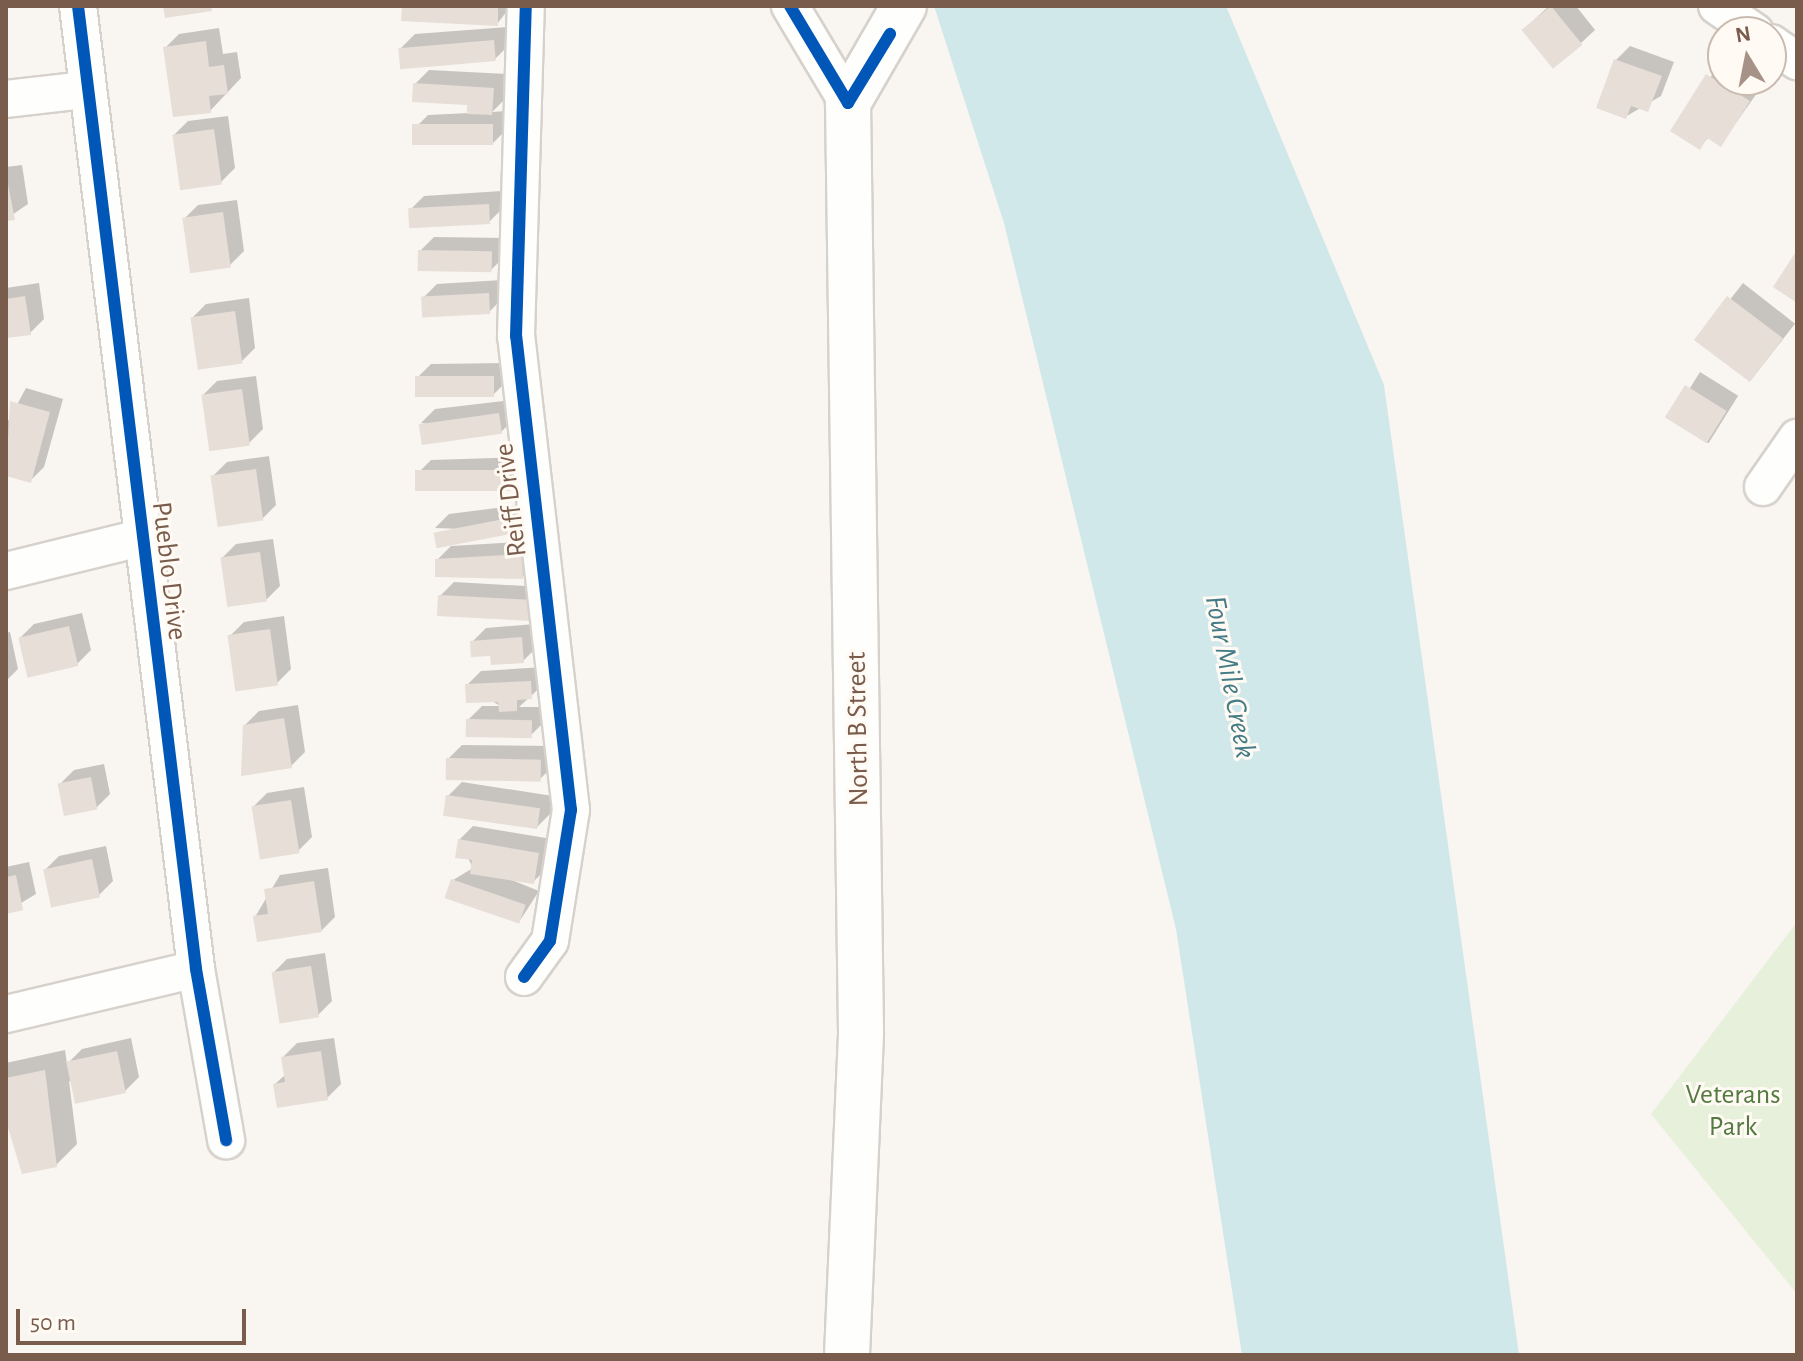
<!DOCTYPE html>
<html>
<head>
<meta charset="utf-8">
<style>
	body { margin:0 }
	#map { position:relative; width:1803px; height:1361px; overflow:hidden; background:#f9f5f0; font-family:"Alegreya Sans",sans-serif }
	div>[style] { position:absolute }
	.green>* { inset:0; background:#e7f0db }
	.water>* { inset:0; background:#d0e8ea }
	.shadow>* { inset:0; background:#0003; transform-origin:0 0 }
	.building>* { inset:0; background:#e6ded7; transform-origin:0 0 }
	.roads { filter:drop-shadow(2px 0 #d7d1cb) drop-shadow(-2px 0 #d7d1cb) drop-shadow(0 2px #d7d1cb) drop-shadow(0 -2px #d7d1cb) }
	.street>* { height:36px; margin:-18px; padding:0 18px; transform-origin:18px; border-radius:18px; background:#fefefd }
	.secondary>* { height:44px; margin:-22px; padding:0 22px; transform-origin:22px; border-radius:22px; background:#fefefd }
	.cycleway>* { height:12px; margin:-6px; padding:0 6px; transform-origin:6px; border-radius:6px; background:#0057b8 }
	span { translate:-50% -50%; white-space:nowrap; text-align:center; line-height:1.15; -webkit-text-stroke:6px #fffaf3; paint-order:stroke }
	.street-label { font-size:28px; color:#7a5c4d }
	.park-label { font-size:28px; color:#537a41 }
	.water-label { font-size:30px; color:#437c86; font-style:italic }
	.frame { position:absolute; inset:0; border:8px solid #7a5c4d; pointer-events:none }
	.north { position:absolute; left:1707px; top:16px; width:80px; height:80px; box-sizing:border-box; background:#fffaf3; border:2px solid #cabbb1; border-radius:50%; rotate:350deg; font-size:22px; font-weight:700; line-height:32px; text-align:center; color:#7a5c4d }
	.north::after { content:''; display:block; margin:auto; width:28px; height:36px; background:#a69286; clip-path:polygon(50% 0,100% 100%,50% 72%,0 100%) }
	.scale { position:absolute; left:16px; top:1309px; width:230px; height:36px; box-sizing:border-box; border:4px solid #7a5c4d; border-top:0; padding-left:10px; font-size:24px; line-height:28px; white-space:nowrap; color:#7a5c4d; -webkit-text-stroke:6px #fffaf3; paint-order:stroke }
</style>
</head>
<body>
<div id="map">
	<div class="green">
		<i style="clip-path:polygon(1797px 922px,1797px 1294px,1651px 1114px)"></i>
	</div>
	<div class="water">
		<i style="clip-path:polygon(934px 6px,1226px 6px,1384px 385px,1519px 1355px,1242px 1355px,1176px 929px,1004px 223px)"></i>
	</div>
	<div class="shadow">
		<i style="clip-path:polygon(404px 6px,511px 6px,497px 24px)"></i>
		<i style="clip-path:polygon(1549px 6px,1576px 6px,1595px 30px,1581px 43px,1523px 30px)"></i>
		<i style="clip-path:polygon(508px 27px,509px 45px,495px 59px,401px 48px,415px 34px)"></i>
		<i style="clip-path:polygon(219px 28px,223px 54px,237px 52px,241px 78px,210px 111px,165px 48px,179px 34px)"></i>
		<i style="clip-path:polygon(1630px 46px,1674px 62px,1661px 96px,1625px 117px,1616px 60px)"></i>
		<i style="clip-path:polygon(1722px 61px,1723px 80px,1762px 86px,1721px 144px,1709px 137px,1699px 148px,1672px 131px)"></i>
		<i style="clip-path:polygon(429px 70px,507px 74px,505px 99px,492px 112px,506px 111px,507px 129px,493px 143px,414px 129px,428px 115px,469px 113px,469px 103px,415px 84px)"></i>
		<i style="clip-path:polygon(228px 116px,235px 168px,221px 182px,174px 135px,188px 121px)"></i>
		<i style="clip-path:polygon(22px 165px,28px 204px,6px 219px,6px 167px)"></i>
		<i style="clip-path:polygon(502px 191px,503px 208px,489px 222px,410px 210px,424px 196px)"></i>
		<i style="clip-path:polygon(237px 200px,244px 251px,230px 265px,184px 219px,198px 205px)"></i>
		<i style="clip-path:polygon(434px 237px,505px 238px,505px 256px,491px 270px,420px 251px)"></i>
		<i style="clip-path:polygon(502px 280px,503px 298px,489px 312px,423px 298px,437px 284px)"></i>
		<i style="clip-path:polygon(39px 283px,44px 319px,30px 333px,6px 336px,6px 288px)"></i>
		<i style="left:1743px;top:283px;width:66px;height:72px;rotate:38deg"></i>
		<i style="clip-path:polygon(249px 298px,255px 348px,241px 362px,192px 318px,206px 304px)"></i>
		<i style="clip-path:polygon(507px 363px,507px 381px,493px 395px,417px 378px,431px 364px)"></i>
		<i style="left:1700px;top:372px;width:45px;height:56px;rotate:32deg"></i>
		<i style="clip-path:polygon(256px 376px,263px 429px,249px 443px,203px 395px,217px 381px)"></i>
		<i style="clip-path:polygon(26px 388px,63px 399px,44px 467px,30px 481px,6px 474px,6px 425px)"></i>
		<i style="clip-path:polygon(513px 400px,515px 418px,501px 432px,421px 423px,435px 409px)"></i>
		<i style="clip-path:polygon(269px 456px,276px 505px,262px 519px,213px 476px,227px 462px)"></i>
		<i style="clip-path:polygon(523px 457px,523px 475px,509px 489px,417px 474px,431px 460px)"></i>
		<i style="clip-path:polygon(528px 504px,530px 517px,516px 531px,435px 528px,449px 514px)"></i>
		<i style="clip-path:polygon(273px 539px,280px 586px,266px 600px,222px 558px,236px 544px)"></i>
		<i style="clip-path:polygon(535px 541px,536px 564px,522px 577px,437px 560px,451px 546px)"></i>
		<i style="clip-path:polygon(454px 582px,543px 587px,542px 605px,528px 619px,440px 596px)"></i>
		<i style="clip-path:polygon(82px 613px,91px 650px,77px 664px,20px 638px,34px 624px)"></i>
		<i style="clip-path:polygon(284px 616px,291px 669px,277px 683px,230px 636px,244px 622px)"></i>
		<i style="clip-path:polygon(535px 624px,537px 647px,523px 661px,472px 642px,486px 628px)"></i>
		<i style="clip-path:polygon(10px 632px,18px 669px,6px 681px,6px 633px)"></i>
		<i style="clip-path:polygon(544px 667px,545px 683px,519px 707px,545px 707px,544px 722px,530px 736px,468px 720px,482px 706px,500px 706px,467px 685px,481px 671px)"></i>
		<i style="clip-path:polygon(298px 705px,305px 752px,291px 766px,245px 725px,259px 711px)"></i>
		<i style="clip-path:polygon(462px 745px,554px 746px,554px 765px,540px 779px,448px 759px)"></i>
		<i style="clip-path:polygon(104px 764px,110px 794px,96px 808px,60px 784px,74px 770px)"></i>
		<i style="clip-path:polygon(462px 782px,553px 796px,550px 814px,536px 828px,448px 796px)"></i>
		<i style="clip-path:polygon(304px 787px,312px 837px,298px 851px,253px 807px,267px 793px)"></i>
		<i style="clip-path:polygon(473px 826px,552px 839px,547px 868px,533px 882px,507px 878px,539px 891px,519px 922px,453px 880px,473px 868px,459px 840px)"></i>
		<i style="clip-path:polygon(106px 846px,113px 881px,99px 895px,45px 870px,59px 856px)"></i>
		<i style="clip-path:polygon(29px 862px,36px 894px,6px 912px,6px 867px)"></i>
		<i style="clip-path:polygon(328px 868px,335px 917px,321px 931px,255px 917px,280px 875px)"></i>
		<i style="clip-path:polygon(325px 953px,332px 1001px,318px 1015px,273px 973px,287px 959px)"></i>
		<i style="clip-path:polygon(131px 1038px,139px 1077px,125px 1091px,69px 1081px,77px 1144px,56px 1165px,6px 1119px,6px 1063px,65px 1050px,67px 1064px,82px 1049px)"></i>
		<i style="clip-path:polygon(334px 1038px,341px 1084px,327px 1098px,275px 1084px,286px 1074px,283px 1057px,297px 1043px)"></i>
	</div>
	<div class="building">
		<i style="clip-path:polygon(163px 6px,211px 6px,212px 11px,165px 18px)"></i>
		<i style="clip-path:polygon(402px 6px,498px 6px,498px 26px,401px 21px)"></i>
		<i style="left:1551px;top:6px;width:50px;height:38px;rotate:51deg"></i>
		<i style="left:494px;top:40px;width:21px;height:96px;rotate:85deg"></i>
		<i style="clip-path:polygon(206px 41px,209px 67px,224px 65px,228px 94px,209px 96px,211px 113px,173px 117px,163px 47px)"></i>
		<i style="clip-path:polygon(1614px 59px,1662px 76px,1648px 112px,1631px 106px,1626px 119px,1596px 108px)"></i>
		<i style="clip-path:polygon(1706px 74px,1750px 101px,1721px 147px,1707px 138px,1700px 150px,1670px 131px)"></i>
		<i style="clip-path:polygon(413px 83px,494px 88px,492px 115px,467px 114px,467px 105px,412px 102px)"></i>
		<i style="left:493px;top:124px;width:21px;height:81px;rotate:90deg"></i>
		<i style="left:214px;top:129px;width:56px;height:42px;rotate:82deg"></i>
		<i style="clip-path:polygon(6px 174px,15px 220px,6px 221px)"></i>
		<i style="left:489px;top:204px;width:20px;height:81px;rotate:87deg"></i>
		<i style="left:223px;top:212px;width:56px;height:41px;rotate:82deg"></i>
		<i style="left:418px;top:250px;width:74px;height:21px;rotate:1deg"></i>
		<i style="clip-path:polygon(1797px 250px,1797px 303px,1773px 287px)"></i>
		<i style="left:489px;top:293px;width:21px;height:68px;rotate:87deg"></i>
		<i style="clip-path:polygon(25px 296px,31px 335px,6px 338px,6px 299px)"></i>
		<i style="left:1727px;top:296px;width:70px;height:55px;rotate:37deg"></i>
		<i style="left:235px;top:311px;width:53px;height:45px;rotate:82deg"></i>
		<i style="left:494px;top:376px;width:21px;height:79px;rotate:90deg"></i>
		<i style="left:1685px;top:385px;width:49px;height:38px;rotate:32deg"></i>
		<i style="left:242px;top:389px;width:57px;height:41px;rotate:82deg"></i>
		<i style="clip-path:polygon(10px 401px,50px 412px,31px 483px,6px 476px)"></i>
		<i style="left:499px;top:413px;width:21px;height:81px;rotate:82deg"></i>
		<i style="left:256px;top:469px;width:52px;height:46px;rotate:82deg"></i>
		<i style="left:510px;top:470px;width:21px;height:95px;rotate:90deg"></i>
		<i style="left:514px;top:517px;width:16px;height:82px;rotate:79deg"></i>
		<i style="left:260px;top:552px;width:50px;height:40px;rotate:82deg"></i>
		<i style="clip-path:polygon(522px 554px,523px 579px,435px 577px,435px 559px)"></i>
		<i style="left:438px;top:595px;width:92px;height:21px;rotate:3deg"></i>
		<i style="left:69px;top:626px;width:41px;height:52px;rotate:77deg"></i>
		<i style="left:270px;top:629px;width:57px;height:43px;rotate:82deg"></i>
		<i style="clip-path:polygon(522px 637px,524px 663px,491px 665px,490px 656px,471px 657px,470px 641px)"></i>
		<i style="clip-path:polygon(531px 681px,532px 699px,517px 700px,517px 711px,499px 712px,498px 702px,466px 703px,465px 684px)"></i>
		<i style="clip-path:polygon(284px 718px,292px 768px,241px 776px,243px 725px)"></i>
		<i style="left:466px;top:719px;width:66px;height:18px;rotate:1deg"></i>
		<i style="left:446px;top:758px;width:95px;height:22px;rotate:1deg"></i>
		<i style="left:91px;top:777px;width:33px;height:34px;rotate:79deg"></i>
		<i style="left:446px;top:795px;width:95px;height:21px;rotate:8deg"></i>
		<i style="left:291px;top:800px;width:54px;height:40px;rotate:81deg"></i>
		<i style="clip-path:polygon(458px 839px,539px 853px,534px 884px,470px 874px,472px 860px,455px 858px)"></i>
		<i style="left:92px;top:859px;width:39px;height:50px;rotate:78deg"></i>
		<i style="clip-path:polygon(16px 875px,23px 910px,6px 914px,6px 877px)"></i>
		<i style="left:451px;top:879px;width:79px;height:20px;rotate:19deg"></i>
		<i style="clip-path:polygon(314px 881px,322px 932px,257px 942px,253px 916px,268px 914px,264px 889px)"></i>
		<i style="left:311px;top:966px;width:52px;height:40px;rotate:81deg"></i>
		<i style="left:117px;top:1051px;width:43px;height:52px;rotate:78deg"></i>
		<i style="clip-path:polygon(321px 1051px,328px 1100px,277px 1108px,273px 1084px,285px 1082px,281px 1057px)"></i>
		<i style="clip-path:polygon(45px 1070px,57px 1167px,22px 1174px,6px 1121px,6px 1078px)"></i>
	</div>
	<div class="roads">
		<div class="street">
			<i style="left:78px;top:6px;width:970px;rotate:83.01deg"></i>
			<i style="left:196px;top:969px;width:174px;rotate:80deg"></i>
			<i style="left:790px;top:6px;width:113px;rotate:59.1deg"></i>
			<i style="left:1717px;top:6px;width:46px;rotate:34.4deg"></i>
			<i style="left:1771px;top:43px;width:32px;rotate:35deg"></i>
			<i style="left:6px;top:99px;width:80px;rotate:-6.5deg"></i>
			<i style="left:1763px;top:487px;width:60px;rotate:-55.2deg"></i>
			<i style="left:6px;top:571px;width:138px;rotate:-13.8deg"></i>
			<i style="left:524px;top:977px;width:44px;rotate:-54.2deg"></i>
			<i style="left:550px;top:941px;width:133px;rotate:-80.9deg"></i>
			<i style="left:571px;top:810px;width:477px;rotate:-96.6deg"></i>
			<i style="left:516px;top:336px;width:330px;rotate:-88.3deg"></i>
			<i style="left:6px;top:1014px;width:195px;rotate:-13.3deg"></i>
		</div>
		<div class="secondary">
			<i style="left:847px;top:1355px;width:323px;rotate:-87.5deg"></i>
			<i style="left:861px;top:1032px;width:929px;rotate:-90.8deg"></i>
			<i style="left:848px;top:103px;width:112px;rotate:-60deg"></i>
		</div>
	</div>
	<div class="cycleway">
		<i style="left:78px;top:6px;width:970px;rotate:83.01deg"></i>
		<i style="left:196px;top:969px;width:174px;rotate:80deg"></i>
		<i style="left:790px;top:6px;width:113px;rotate:59.1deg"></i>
		<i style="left:848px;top:103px;width:81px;rotate:-58.7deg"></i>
		<i style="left:524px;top:977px;width:44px;rotate:-54.2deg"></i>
		<i style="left:550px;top:941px;width:133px;rotate:-80.9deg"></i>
		<i style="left:571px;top:810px;width:477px;rotate:-96.6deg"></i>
		<i style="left:516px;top:336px;width:330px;rotate:-88.3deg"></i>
	</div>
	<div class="street-label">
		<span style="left:511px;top:500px;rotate:-97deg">Reiff Drive</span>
		<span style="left:169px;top:571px;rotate:83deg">Pueblo Drive</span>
		<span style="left:858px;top:729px;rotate:-91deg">North B Street</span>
	</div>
	<div class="park-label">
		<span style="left:1733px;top:1111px">Veterans<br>Park</span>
	</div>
	<div class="water-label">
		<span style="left:1230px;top:677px;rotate:79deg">Four Mile Creek</span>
	</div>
	<div class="frame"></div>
	<div class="north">N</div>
	<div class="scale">50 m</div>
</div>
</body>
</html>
